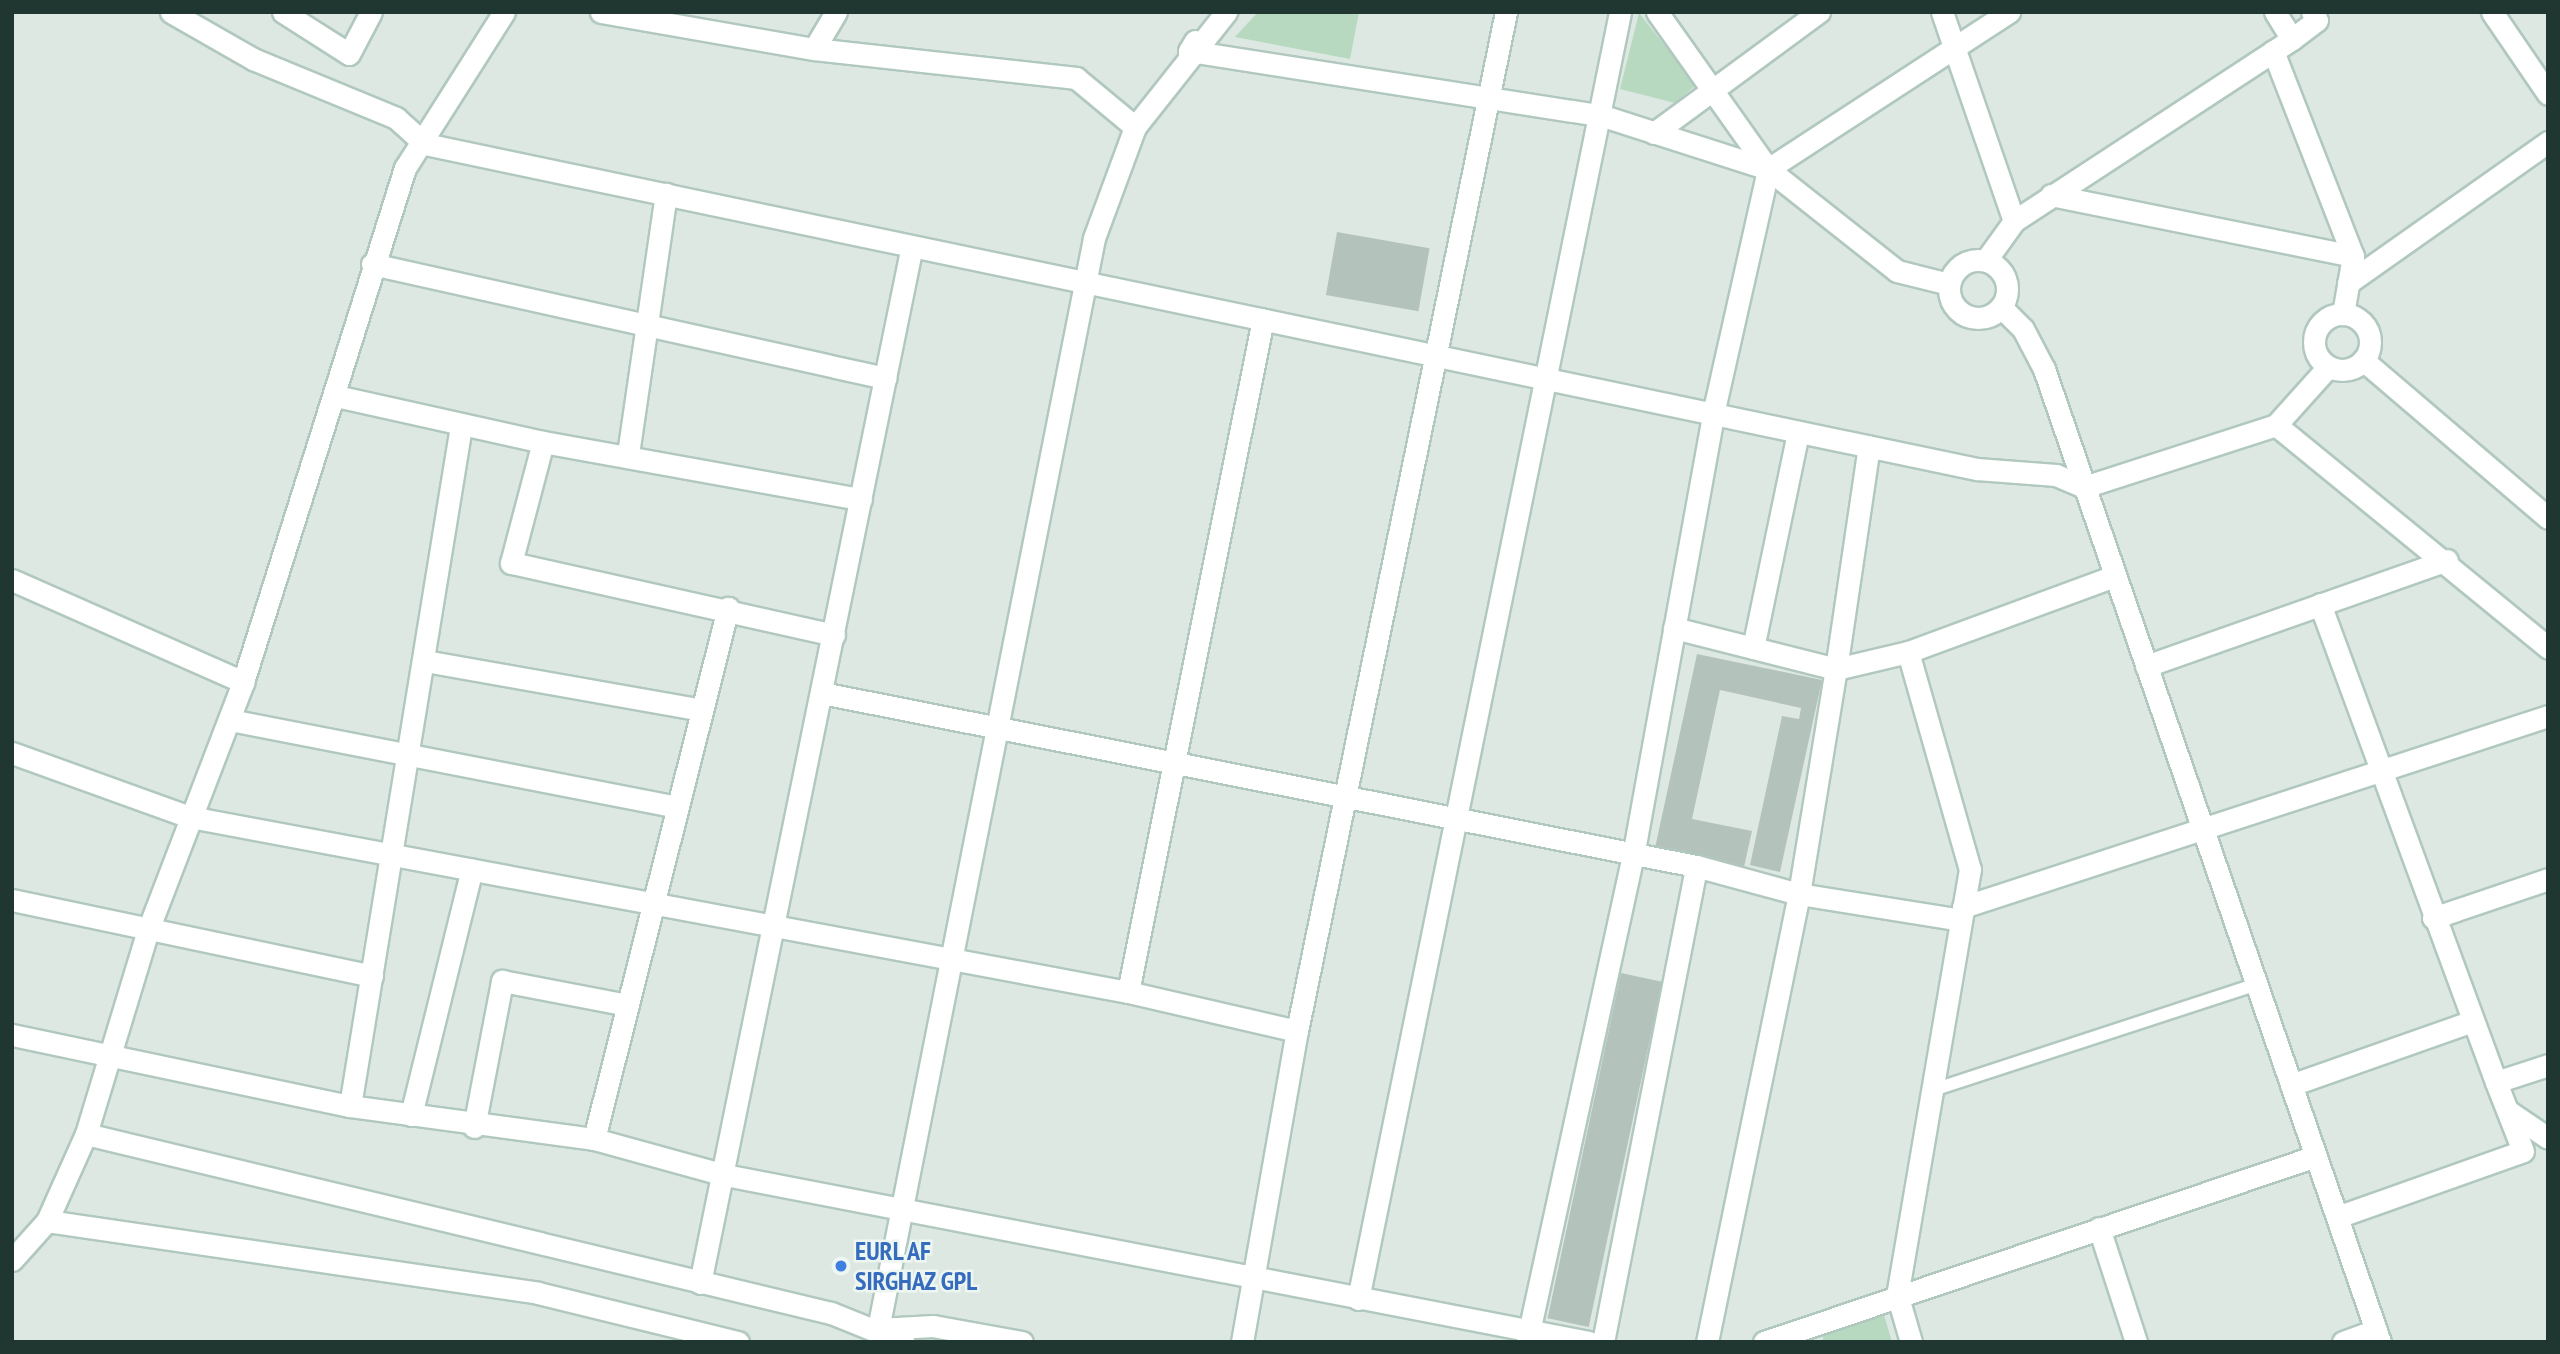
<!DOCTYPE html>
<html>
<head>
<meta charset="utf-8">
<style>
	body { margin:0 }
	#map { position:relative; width:2560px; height:1354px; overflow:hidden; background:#dde8e3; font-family:"PT Sans Narrow",sans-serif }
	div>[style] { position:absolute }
	.green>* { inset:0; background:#b7d9c0 }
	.building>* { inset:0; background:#b3c3bc; transform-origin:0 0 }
	.roads { filter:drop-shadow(2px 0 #b1c8bf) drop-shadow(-2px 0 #b1c8bf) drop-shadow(0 2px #b1c8bf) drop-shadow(0 -2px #b1c8bf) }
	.lane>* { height:12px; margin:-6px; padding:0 6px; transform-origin:6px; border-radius:6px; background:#fff }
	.street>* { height:21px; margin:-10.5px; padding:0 10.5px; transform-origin:10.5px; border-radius:10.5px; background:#fff }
	.street>.ring { margin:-10.5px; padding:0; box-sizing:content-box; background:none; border:21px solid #fff; border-radius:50% }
	.secondary>* { height:21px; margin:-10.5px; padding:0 10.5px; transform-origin:10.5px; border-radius:10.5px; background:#fff }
	.secondary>.ring { margin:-10.5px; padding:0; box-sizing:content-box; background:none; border:21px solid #fff; border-radius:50% }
	.dots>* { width:19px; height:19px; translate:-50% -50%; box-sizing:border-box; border:4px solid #edf6f1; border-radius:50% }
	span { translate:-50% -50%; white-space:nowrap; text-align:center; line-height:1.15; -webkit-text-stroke:5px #edf6f1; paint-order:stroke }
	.shop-label { font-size:26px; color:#366cbe; font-weight:700 }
	.left { translate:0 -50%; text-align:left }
	.frame { position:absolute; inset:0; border:14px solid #203731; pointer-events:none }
</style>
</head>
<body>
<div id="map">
	<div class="green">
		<i style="clip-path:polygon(1258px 12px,1359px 12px,1350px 59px,1235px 37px)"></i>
		<i style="clip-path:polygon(1639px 13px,1696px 85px,1675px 103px,1620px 89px)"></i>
		<i style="clip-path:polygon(1884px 1315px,1892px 1342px,1822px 1342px,1824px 1334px)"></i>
	</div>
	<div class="building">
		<i style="left:1337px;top:232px;width:94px;height:64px;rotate:10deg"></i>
		<i style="clip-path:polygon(1697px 654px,1822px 680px,1780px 872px,1750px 865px,1782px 716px,1799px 719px,1801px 708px,1720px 690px,1692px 819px,1752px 831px,1744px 867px,1655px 848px)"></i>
		<i style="left:1621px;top:973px;width:42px;height:353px;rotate:12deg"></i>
	</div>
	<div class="roads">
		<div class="lane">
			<i style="left:1930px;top:1091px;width:344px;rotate:-18.1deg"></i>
		</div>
		<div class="street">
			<i style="left:171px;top:12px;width:95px;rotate:29.8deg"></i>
			<i style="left:253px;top:59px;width:155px;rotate:22.4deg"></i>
			<i style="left:396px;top:118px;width:39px;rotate:42deg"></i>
			<i style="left:425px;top:144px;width:1586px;rotate:11.83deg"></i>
			<i style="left:1977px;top:469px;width:79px;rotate:4.3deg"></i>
			<i style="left:2056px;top:475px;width:30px;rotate:23deg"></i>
			<i style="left:2084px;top:487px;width:202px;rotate:-17.9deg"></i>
			<i style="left:2276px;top:425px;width:78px;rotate:-48.1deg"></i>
			<i style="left:283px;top:12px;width:78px;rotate:32.5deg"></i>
			<i style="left:349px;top:54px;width:47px;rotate:-62.4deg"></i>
			<i style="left:601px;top:12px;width:216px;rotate:9.9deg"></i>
			<i style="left:814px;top:49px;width:264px;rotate:6.3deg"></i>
			<i style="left:1076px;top:78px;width:77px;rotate:39.7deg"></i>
			<i style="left:1657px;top:12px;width:192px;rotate:54.7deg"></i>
			<i style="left:1942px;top:12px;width:221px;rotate:71deg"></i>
			<i style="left:2492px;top:12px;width:99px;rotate:55.7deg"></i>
			<i style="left:1195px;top:41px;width:12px;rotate:121deg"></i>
			<i style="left:1189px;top:51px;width:416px;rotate:8.9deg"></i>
			<i style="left:1600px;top:115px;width:176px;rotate:17.8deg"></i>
			<i style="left:814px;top:49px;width:43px;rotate:-59.3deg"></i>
			<i style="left:2273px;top:51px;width:220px;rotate:68.7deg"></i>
			<i style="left:1654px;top:133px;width:205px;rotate:-36.3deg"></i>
			<i style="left:1768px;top:169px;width:288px;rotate:-33.1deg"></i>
			<i style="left:2051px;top:195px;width:308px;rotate:11.4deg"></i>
			<i style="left:2353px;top:256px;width:59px;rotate:99.8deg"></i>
			<i style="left:372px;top:264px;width:526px;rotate:12.53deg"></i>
			<i style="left:2348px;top:283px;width:245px;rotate:-35.2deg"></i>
			<i class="ring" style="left:2314px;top:314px;width:35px;height:35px"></i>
			<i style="left:2363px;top:360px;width:243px;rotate:40.5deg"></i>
			<i style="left:336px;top:396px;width:212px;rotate:12.5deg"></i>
			<i style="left:2276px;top:425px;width:352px;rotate:39.3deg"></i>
			<i style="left:628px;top:454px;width:263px;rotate:-81.7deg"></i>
			<i style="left:12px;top:580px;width:253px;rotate:23.8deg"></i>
			<i style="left:2320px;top:604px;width:509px;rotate:69.79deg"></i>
			<i style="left:1674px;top:628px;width:167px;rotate:14.2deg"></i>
			<i style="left:1836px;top:669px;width:225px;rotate:-81.6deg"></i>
			<i style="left:834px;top:635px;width:331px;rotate:-167.4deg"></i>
			<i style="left:511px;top:563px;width:125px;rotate:-75.2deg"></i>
			<i style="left:543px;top:442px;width:323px;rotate:10.2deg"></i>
			<i style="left:1753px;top:648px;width:221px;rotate:-78.2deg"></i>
			<i style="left:1908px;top:652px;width:226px;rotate:74.1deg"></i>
			<i style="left:1970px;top:869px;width:431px;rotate:99.7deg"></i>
			<i style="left:1897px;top:1294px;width:50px;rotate:73.7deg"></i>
			<i style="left:425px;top:661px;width:281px;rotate:10deg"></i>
			<i style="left:2146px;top:666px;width:319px;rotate:-19.4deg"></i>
			<i style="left:822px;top:693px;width:891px;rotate:11.2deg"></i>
			<i style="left:1696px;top:866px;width:107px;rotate:15.2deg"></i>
			<i style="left:1799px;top:894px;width:164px;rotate:9.1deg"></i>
			<i style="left:230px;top:720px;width:456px;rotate:11deg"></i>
			<i style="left:12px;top:753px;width:189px;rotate:19.8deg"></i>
			<i style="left:190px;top:817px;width:954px;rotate:10.57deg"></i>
			<i style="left:1128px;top:992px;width:173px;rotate:13deg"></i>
			<i style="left:12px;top:900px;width:368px;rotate:11.9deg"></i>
			<i style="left:1963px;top:907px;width:615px;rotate:-18.08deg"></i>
			<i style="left:2433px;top:918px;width:121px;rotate:-18.7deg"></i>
			<i style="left:1128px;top:992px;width:686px;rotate:-78.66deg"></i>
			<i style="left:12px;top:1035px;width:345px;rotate:11.9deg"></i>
			<i style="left:350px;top:1106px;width:246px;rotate:7.7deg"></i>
			<i style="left:594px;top:1139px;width:136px;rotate:15.4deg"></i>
			<i style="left:725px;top:1175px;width:880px;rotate:10.94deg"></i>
			<i style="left:2291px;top:1085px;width:193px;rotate:-19.4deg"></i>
			<i style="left:350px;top:1106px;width:689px;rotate:-80.73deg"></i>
			<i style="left:2508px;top:1111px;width:48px;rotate:34deg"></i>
			<i style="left:411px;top:1115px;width:253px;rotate:-76.1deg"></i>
			<i style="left:474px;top:1127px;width:149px;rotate:-79.1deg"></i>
			<i style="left:502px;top:981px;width:128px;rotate:10.8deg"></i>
			<i style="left:86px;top:1134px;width:213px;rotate:-73.1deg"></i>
			<i style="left:148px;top:930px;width:266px;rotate:-69deg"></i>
			<i style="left:243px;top:682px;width:539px;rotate:-72.51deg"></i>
			<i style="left:405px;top:168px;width:185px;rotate:-57.6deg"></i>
			<i style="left:594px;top:1139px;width:548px;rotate:-75.84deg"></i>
			<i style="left:2337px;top:1217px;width:197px;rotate:-19.5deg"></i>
			<i style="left:2523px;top:1151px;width:74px;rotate:-111.4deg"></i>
			<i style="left:2496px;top:1082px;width:55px;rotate:-18.1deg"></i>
			<i style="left:2099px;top:1228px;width:120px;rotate:72deg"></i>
			<i style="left:700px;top:1283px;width:1058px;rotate:-78.45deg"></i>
			<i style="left:1358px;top:1299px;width:1313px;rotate:-78.49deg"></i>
			<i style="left:1527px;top:1341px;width:496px;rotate:-77.7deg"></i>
			<i style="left:1633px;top:856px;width:449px;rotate:-79.7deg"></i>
			<i style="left:1713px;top:414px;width:251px;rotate:-77.3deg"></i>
			<i style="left:1768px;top:169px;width:164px;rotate:38.3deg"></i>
			<i style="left:1897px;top:271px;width:54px;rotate:14deg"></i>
			<i style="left:1022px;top:1342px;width:90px;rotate:-169.8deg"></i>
			<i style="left:933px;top:1326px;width:55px;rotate:176.9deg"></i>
			<i style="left:878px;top:1329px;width:1112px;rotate:-78.8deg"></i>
			<i style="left:1094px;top:238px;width:118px;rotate:-69.7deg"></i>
			<i style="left:1135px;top:127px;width:147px;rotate:-51.6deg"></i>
			<i style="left:1242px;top:1342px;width:316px;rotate:-80deg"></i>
			<i style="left:1297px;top:1031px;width:1040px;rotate:-78.41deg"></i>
			<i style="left:1603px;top:1342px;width:485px;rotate:-78.9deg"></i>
			<i style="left:1707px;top:1342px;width:457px;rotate:-78.4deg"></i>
			<i style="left:1799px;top:894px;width:228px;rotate:-80.7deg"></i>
			<i style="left:1836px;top:669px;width:74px;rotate:-13.3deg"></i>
			<i style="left:1908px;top:652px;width:221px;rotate:-20.2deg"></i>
			<i style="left:1764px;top:1342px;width:582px;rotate:-18.62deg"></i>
			<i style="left:2343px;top:1342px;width:35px;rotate:-20deg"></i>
		</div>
		<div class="secondary">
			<i style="left:2275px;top:12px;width:32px;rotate:58deg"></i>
			<i class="ring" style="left:1949px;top:260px;width:37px;height:37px"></i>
			<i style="left:1986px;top:260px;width:48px;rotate:-54.3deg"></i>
			<i style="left:2014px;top:221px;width:332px;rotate:-33.2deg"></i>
			<i style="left:2292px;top:39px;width:31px;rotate:-37deg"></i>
			<i style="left:2317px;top:20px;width:9px;rotate:-122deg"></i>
			<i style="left:2001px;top:307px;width:31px;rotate:45deg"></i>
			<i style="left:2023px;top:329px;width:45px;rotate:62.3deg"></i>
			<i style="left:2044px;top:369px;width:1029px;rotate:70.95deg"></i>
			<i style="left:47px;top:1221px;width:496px;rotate:8.3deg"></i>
			<i style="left:538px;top:1293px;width:206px;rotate:13.8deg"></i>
			<i style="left:12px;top:1260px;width:52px;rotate:-48.1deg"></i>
			<i style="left:47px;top:1221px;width:95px;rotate:-65.9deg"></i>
			<i style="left:86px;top:1134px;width:766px;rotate:13.51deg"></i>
			<i style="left:831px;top:1313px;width:78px;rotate:21.9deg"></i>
		</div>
	</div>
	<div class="dots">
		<i style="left:841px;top:1266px;background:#3f7fe0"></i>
	</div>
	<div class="shop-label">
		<span class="left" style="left:855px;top:1266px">EURL AF<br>SIRGHAZ GPL</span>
	</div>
	<div class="frame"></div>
</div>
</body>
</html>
